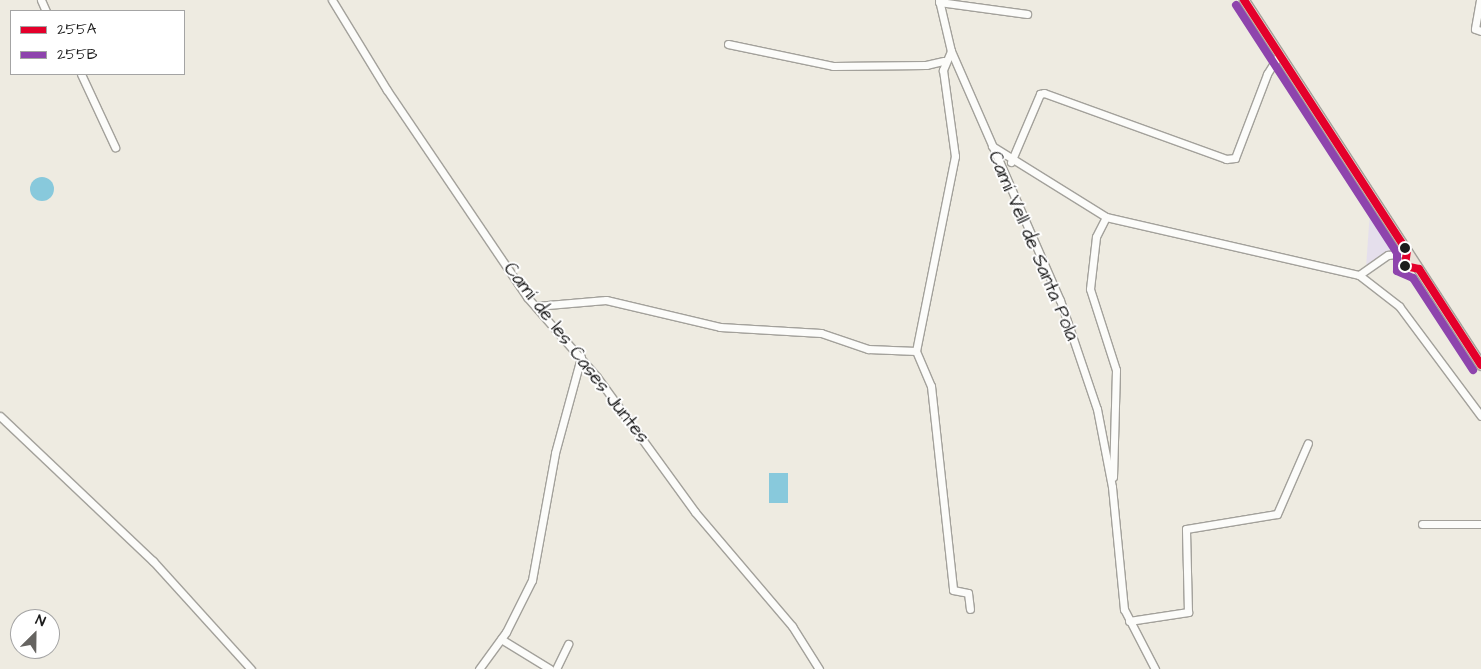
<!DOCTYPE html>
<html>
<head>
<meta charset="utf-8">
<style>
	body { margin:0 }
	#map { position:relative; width:1481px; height:669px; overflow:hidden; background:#eeebe1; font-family:"Architects Daughter",sans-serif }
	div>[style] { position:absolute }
	.built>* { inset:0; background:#e5dfec }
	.water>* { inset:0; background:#88c9dc; transform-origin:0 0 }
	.round { border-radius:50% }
	.roads { filter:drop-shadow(1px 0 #a3a19b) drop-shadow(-1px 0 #a3a19b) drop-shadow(0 1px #a3a19b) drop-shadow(0 -1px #a3a19b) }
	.minor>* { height:7px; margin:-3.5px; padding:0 3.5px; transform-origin:3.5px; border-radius:3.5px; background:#fcfcfa }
	.major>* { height:9px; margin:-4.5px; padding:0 4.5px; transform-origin:4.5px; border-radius:4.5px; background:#ebe3d9 }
	.bus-1>* { height:8px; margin:-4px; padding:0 4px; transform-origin:4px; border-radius:4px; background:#e4002b }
	.bus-2>* { height:8px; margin:-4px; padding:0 4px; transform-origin:4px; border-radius:4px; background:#8e44ad }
	.dots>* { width:14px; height:14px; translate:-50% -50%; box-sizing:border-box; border:2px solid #fff; border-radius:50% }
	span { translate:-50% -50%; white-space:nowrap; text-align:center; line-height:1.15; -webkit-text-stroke:4px #fff; paint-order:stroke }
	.street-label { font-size:19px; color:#1c1c1c }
	.legend { position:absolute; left:10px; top:10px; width:175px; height:65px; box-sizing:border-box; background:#fff; border:1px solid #a4a4a4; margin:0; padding:6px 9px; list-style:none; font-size:15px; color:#1c1c1c }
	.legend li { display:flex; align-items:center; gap:10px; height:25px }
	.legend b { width:25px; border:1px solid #a4a4a4 }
	.north { position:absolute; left:10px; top:609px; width:50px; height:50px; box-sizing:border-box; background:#fff; border:1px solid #a4a4a4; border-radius:50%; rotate:23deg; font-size:14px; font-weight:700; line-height:20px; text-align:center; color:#1c1c1c }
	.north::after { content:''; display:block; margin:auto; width:18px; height:22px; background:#666461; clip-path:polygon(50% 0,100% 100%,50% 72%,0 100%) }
</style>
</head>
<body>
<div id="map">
	<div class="built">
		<i style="clip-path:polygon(1370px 211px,1398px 248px,1366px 268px)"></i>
	</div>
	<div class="water">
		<i class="round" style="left:30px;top:177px;width:24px;height:24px"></i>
		<i style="left:769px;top:473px;width:19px;height:30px"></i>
	</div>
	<div class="roads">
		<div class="minor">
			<i style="left:41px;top:0;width:12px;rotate:66deg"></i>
			<i style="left:332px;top:0;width:105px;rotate:58.6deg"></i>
			<i style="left:387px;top:90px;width:250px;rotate:55.9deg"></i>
			<i style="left:527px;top:297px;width:106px;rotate:48.8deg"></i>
			<i style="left:597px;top:377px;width:167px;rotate:54deg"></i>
			<i style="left:695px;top:512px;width:150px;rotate:49.6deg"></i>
			<i style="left:792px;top:626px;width:51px;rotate:57.9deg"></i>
			<i style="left:939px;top:0;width:52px;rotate:76.8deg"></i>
			<i style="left:951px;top:51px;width:272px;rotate:66.4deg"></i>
			<i style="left:1060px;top:300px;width:115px;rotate:71.3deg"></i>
			<i style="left:1097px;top:409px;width:79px;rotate:79.1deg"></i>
			<i style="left:1112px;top:487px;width:123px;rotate:84.4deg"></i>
			<i style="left:1124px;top:609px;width:68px;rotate:62.7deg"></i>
			<i style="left:1480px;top:0;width:29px;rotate:100deg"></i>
			<i style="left:1475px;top:29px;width:6px;rotate:18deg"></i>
			<i style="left:939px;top:2px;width:89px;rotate:7.8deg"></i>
			<i style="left:728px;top:44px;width:107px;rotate:11.8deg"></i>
			<i style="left:833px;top:66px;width:93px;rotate:-0.6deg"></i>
			<i style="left:926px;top:65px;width:18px;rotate:-13deg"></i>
			<i style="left:951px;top:51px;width:21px;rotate:113deg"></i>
			<i style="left:943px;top:70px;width:87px;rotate:82.1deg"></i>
			<i style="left:955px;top:156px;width:199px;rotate:101.3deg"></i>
			<i style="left:916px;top:351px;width:38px;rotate:67deg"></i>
			<i style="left:931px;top:386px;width:205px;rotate:83.8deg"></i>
			<i style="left:953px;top:590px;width:15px;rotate:11deg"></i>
			<i style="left:968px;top:593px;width:16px;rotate:83deg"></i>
			<i style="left:81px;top:74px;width:81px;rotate:65deg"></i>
			<i style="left:992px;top:146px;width:134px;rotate:31.9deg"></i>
			<i style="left:1106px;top:217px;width:260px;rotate:12.9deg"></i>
			<i style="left:1359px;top:275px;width:35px;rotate:-35deg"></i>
			<i style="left:1388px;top:255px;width:16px;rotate:-7deg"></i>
			<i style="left:1011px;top:162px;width:74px;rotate:-66.9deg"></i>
			<i style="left:1040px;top:94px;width:4px;rotate:-14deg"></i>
			<i style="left:1044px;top:93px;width:194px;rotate:19.9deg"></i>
			<i style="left:1226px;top:159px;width:9px;rotate:-6deg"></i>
			<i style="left:1235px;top:158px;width:90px;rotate:-69.1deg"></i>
			<i style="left:1267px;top:74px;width:22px;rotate:-58deg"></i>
			<i style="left:1106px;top:217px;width:22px;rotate:117deg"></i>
			<i style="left:1096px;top:237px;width:52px;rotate:96.6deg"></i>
			<i style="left:1090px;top:289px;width:85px;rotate:72.2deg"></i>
			<i style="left:1116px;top:370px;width:107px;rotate:91.6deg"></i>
			<i style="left:1359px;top:275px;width:51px;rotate:37.8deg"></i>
			<i style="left:1399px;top:306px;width:137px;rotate:53.3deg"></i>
			<i style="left:536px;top:306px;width:70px;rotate:-4.9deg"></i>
			<i style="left:606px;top:300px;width:117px;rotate:13.3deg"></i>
			<i style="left:720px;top:327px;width:101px;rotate:3.4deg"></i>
			<i style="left:821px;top:333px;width:50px;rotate:18.8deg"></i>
			<i style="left:868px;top:349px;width:48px;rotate:2.4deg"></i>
			<i style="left:0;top:416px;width:211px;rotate:43.5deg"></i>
			<i style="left:153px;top:561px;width:146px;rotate:47.8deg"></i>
			<i style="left:1422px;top:524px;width:59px"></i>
			<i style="left:1129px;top:621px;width:60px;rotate:-8.7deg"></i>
			<i style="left:1188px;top:612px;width:83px;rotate:-91.4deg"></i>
			<i style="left:1186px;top:529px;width:92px;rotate:-9.4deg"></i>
			<i style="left:1277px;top:514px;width:77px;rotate:-66.4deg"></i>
			<i style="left:501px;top:639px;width:57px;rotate:31.5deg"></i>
			<i style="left:479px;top:669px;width:46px;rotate:-53.9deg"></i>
			<i style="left:506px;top:632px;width:58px;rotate:-63.4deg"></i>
			<i style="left:532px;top:580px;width:129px;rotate:-79.7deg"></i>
			<i style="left:555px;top:453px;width:99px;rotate:-74.8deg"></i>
			<i style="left:556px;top:669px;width:28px;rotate:-64deg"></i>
		</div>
		<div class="major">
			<i style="left:1244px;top:0;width:435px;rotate:57deg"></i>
		</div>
	</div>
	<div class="bus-1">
		<i style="left:1244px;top:0;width:299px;rotate:57deg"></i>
		<i style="left:1407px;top:251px;width:15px;rotate:98deg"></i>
		<i style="left:1405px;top:266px;width:14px;rotate:12deg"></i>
		<i style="left:1419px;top:269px;width:114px;rotate:57.1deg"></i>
	</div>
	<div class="bus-2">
		<i style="left:1236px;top:5px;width:296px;rotate:57deg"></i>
		<i style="left:1397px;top:253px;width:18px;rotate:90deg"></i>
		<i style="left:1397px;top:271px;width:17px;rotate:24deg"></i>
		<i style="left:1413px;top:278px;width:110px;rotate:56.9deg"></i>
	</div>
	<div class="dots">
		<i style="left:1405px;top:248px;background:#1c1c1c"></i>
		<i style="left:1405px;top:266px;background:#1c1c1c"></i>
	</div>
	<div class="street-label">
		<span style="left:1033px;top:246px;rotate:67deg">Camí Vell de Santa Pola</span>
		<span style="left:576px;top:353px;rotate:52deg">Camí de les Cases Juntes</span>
	</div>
	<ul class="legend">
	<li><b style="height:6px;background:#e4002b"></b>255A</li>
	<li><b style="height:6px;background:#8e44ad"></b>255B</li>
	</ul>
	<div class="north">N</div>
</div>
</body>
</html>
